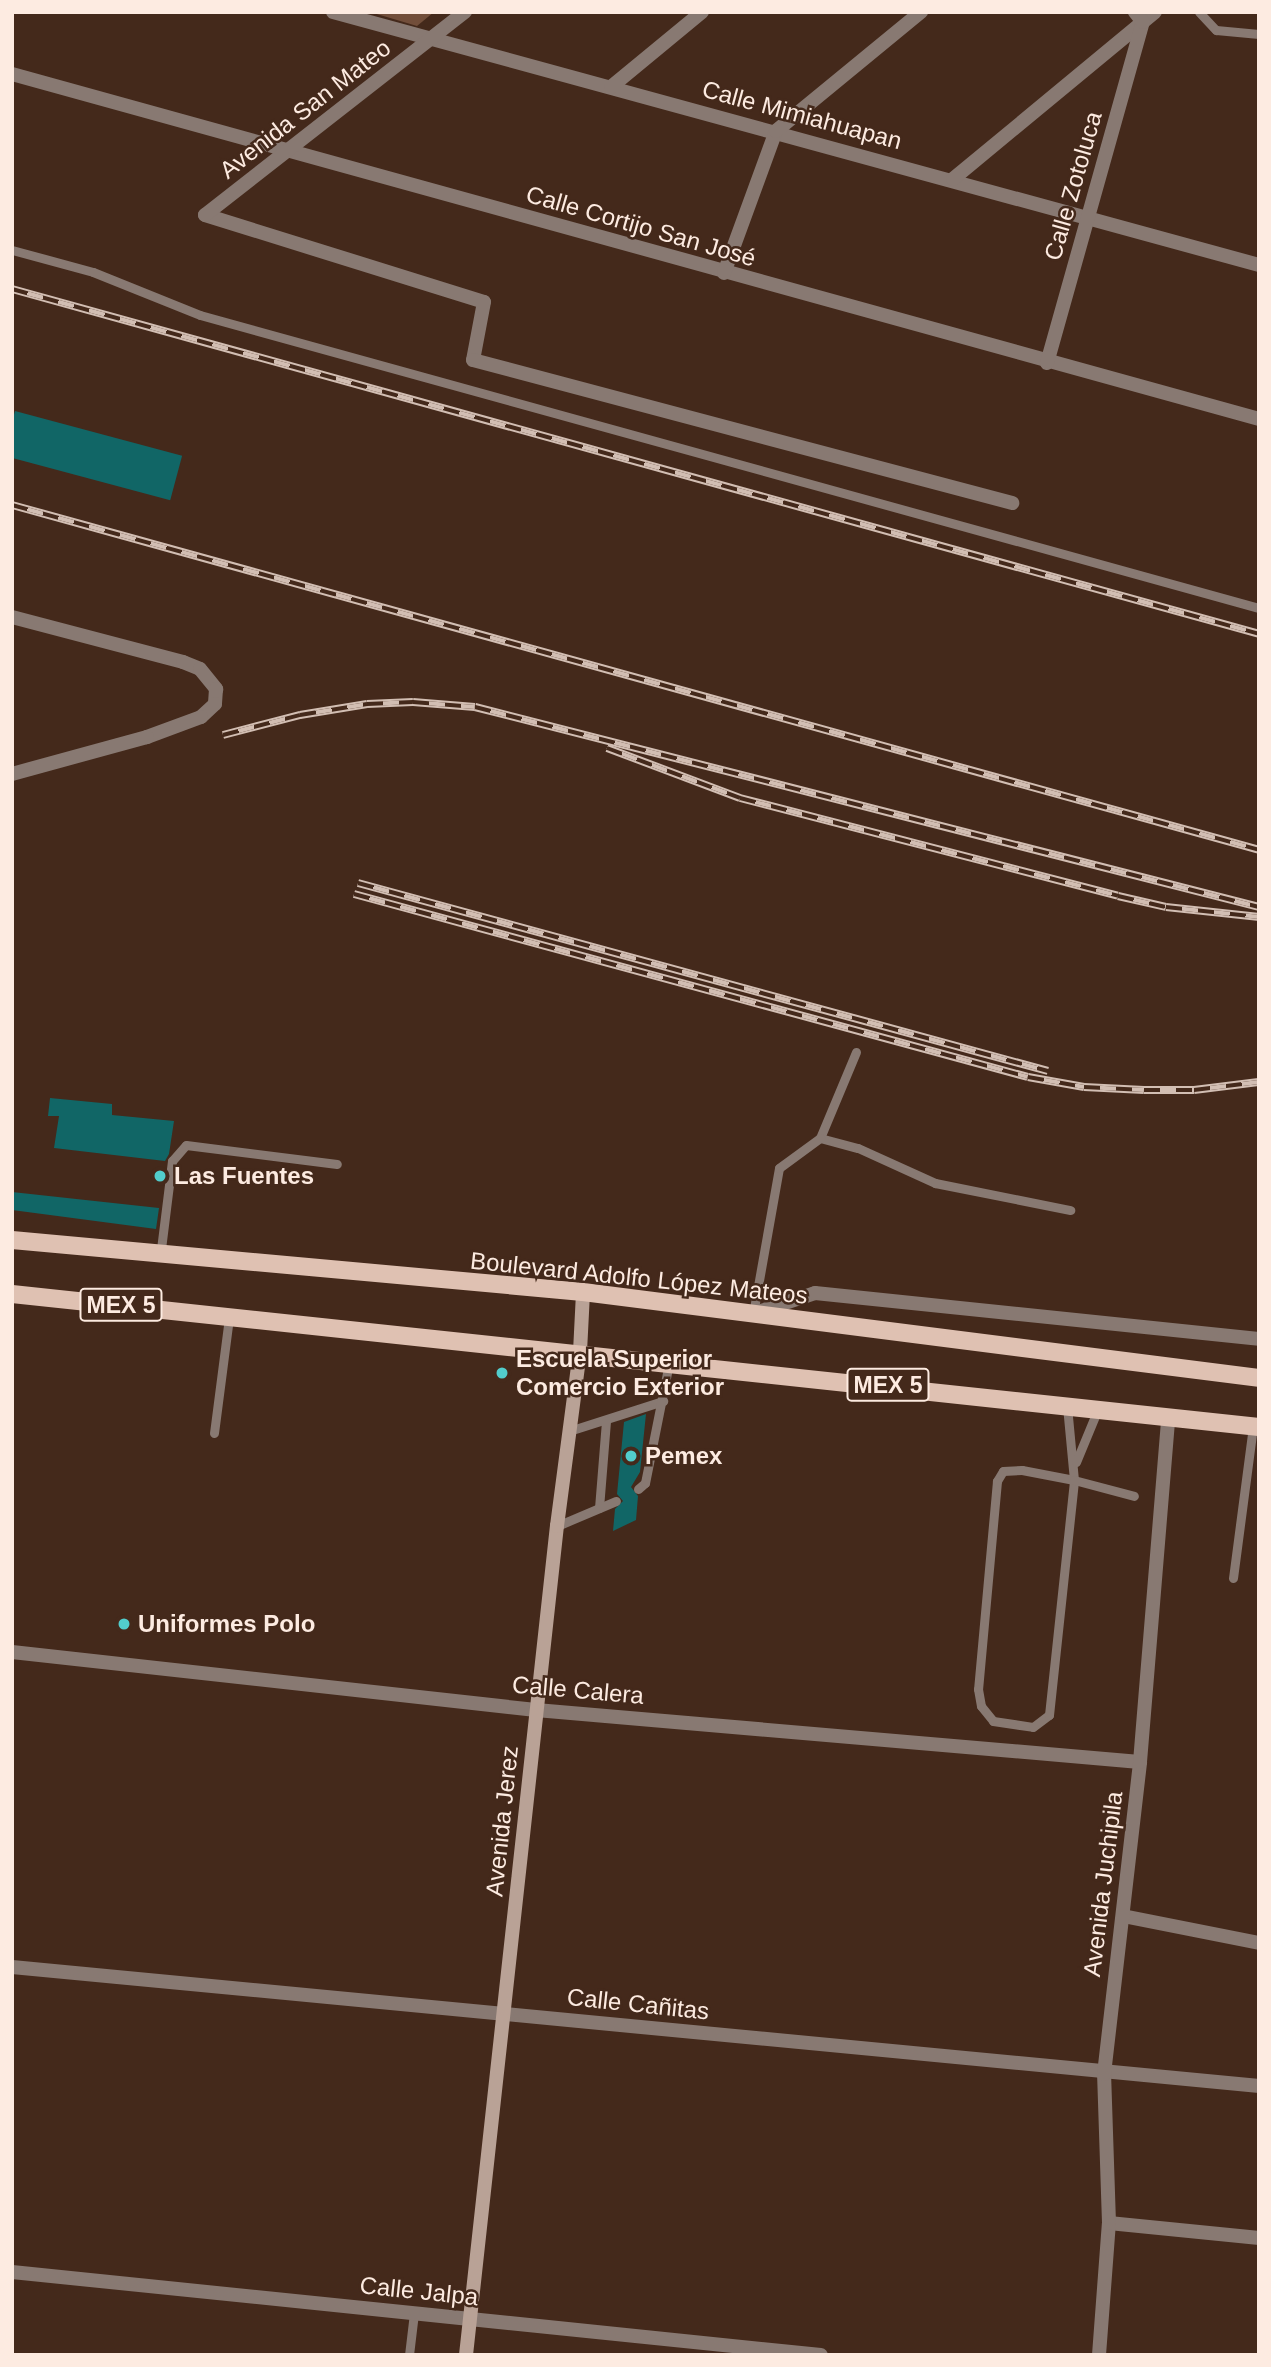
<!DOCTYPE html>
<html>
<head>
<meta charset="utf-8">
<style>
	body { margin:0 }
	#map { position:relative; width:1271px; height:2367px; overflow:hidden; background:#44291b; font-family:Arial,sans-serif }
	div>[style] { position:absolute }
	.green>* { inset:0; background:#724e3a }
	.building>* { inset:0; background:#166; transform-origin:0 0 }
	.lane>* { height:9px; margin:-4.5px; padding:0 4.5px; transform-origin:4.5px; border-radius:4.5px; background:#887972 }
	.street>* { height:14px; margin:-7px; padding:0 7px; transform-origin:7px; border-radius:7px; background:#887972 }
	.secondary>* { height:14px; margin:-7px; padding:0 7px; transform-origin:7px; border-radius:7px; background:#b9a296 }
	.primary>* { height:18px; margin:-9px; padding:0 9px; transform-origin:9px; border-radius:9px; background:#dfc1b2 }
	.rail>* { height:8px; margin-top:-4px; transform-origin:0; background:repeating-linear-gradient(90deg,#44291b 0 16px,#d2beb3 0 32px); box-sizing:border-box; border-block:2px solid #d2beb3 }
	.dots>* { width:19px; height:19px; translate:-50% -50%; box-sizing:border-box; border:4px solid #44291b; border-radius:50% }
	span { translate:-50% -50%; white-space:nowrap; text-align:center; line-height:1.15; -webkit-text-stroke:5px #44291b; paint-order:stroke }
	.shield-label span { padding:2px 5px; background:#44291b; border:2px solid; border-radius:5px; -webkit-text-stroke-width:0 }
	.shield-label { font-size:23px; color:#fdebe1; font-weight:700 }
	.street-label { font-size:24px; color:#fdebe1 }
	.poi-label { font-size:24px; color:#fdebe1; font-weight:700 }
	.left { translate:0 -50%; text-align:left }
	.frame { position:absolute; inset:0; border:14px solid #fdebe1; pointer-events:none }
</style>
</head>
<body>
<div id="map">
	<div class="green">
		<i style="clip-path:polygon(370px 12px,434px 12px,417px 26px)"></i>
	</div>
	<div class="building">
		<i style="left:15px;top:411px;width:173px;height:46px;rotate:15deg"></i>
		<i style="clip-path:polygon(50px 1098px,112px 1104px,112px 1115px,174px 1121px,169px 1154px,165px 1161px,54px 1148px,59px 1116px,48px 1116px)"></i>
		<i style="clip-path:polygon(12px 1192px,159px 1208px,156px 1229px,12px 1210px)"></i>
		<i style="clip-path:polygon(646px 1414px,640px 1472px,631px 1487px,638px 1496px,636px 1520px,613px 1531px,615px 1509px,623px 1501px,617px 1494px,624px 1422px)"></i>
	</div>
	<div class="lane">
		<i style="left:1199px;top:12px;width:25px;rotate:47deg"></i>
		<i style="left:1216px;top:30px;width:43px;rotate:5.3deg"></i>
		<i style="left:12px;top:250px;width:84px;rotate:15.2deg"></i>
		<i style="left:93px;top:272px;width:115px;rotate:21.9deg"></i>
		<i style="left:200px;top:315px;width:1099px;rotate:15.47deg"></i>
		<i style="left:856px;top:1052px;width:93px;rotate:112.7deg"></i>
		<i style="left:820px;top:1138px;width:39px;rotate:15deg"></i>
		<i style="left:858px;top:1148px;width:85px;rotate:24.4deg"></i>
		<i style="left:935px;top:1183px;width:138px;rotate:11.3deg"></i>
		<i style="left:160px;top:1257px;width:97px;rotate:-82.9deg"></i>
		<i style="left:172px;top:1161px;width:21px;rotate:-49deg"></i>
		<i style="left:186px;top:1145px;width:152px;rotate:7.2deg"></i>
		<i style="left:753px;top:1314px;width:148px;rotate:-79.9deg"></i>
		<i style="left:779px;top:1168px;width:51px;rotate:-36.2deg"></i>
		<i style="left:1067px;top:1406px;width:74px;rotate:84.6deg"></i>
		<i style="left:1074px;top:1480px;width:53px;rotate:-169.1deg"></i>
		<i style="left:1022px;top:1470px;width:19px;rotate:177deg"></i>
		<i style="left:1003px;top:1471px;width:12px;rotate:121deg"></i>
		<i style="left:997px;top:1481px;width:209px;rotate:95.2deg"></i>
		<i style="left:978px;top:1689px;width:17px;rotate:80deg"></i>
		<i style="left:981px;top:1706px;width:19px;rotate:51deg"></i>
		<i style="left:993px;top:1721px;width:40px;rotate:8.5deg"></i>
		<i style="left:1033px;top:1727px;width:20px;rotate:-37deg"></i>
		<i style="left:1049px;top:1715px;width:236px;rotate:-83.9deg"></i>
		<i style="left:1074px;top:1480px;width:62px;rotate:14.9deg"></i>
		<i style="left:569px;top:1431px;width:99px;rotate:-17.7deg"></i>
		<i style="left:214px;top:1433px;width:117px;rotate:-82.6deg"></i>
		<i style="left:1076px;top:1462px;width:57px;rotate:-67.5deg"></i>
		<i style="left:638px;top:1489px;width:9px;rotate:-41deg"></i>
		<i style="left:645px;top:1483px;width:122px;rotate:-78.7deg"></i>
		<i style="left:599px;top:1508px;width:87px;rotate:-85.4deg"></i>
		<i style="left:557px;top:1526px;width:64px;rotate:-23deg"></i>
		<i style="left:1233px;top:1578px;width:152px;rotate:-82.5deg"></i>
		<i style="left:409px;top:2355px;width:42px;rotate:-83.2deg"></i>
	</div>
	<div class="street">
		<i style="left:333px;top:12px;width:960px;rotate:15.28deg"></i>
		<i style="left:12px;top:74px;width:1294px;rotate:15.46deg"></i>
		<i style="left:611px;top:87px;width:118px;rotate:-39.5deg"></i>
		<i style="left:953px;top:179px;width:262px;rotate:-39.6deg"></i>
		<i style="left:205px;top:215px;width:292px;rotate:17.3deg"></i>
		<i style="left:484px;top:302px;width:59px;rotate:100.7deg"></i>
		<i style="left:473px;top:360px;width:558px;rotate:14.86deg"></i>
		<i style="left:205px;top:215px;width:330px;rotate:-38deg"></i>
		<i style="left:724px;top:273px;width:151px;rotate:-69.9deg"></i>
		<i style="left:776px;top:131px;width:188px;rotate:-39.4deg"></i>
		<i style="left:1047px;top:363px;width:354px;rotate:-74.3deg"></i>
		<i style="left:1143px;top:22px;width:13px;rotate:-129deg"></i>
		<i style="left:12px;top:617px;width:177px;rotate:14.7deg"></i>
		<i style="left:183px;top:662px;width:18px;rotate:22deg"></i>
		<i style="left:200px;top:669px;width:26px;rotate:51deg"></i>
		<i style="left:216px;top:689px;width:15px;rotate:94deg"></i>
		<i style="left:215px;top:704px;width:19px;rotate:137deg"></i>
		<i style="left:201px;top:717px;width:58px;rotate:159.7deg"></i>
		<i style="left:147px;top:737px;width:140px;rotate:164.7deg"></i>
		<i style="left:755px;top:1313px;width:63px;rotate:-18.4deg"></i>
		<i style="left:815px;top:1293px;width:446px;rotate:5.9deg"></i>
		<i style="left:12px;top:1652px;width:527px;rotate:6.32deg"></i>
		<i style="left:536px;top:1710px;width:606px;rotate:4.92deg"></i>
		<i style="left:1123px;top:1916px;width:139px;rotate:11.2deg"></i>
		<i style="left:12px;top:1967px;width:1253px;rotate:5.45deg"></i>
		<i style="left:1109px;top:2223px;width:151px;rotate:5.7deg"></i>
		<i style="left:12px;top:2272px;width:813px;rotate:5.86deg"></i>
		<i style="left:1099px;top:2355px;width:132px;rotate:-85.7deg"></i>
		<i style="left:1109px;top:2223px;width:149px;rotate:-91.9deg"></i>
		<i style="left:1104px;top:2074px;width:314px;rotate:-83.4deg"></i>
		<i style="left:1140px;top:1762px;width:345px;rotate:-85.3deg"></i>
	</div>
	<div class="secondary">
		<i style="left:466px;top:2355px;width:834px;rotate:-83.74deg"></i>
		<i style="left:557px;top:1526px;width:176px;rotate:-82.5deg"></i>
		<i style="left:580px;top:1352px;width:60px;rotate:-87.1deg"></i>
	</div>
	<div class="primary">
		<i style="left:12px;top:1240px;width:573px;rotate:5.2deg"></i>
		<i style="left:583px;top:1292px;width:681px;rotate:7.25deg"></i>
		<i style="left:12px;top:1294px;width:1254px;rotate:6.09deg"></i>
	</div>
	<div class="rail">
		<i style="left:12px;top:289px;width:1294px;rotate:15.46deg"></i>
		<i style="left:12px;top:505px;width:1294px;rotate:15.46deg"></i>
		<i style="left:223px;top:735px;width:80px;rotate:-14.6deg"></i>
		<i style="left:300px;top:715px;width:68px;rotate:-9.3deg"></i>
		<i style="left:367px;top:704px;width:46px;rotate:-2.5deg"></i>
		<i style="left:413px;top:702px;width:62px;rotate:4.6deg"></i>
		<i style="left:475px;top:707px;width:809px;rotate:14.31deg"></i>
		<i style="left:607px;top:748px;width:142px;rotate:20.6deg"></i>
		<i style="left:740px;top:798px;width:390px;rotate:14.5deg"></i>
		<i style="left:1118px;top:896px;width:49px;rotate:12.9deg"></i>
		<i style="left:1166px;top:907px;width:94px;rotate:6.1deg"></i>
		<i style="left:358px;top:883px;width:715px;rotate:15.24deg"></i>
		<i style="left:354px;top:894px;width:698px;rotate:15.19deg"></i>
		<i style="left:1028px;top:1077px;width:57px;rotate:10.1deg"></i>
		<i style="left:1084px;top:1087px;width:60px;rotate:2.9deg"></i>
		<i style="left:1144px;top:1090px;width:50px"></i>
		<i style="left:1194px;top:1090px;width:65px;rotate:-7deg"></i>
	</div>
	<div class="dots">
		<i style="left:160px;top:1176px;background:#52cdcc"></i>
		<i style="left:502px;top:1373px;background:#52cdcc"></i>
		<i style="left:631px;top:1456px;background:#52cdcc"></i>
		<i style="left:124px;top:1624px;background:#52cdcc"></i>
	</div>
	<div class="shield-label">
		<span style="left:121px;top:1305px">MEX 5</span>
		<span style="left:888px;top:1385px">MEX 5</span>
	</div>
	<div class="street-label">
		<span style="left:305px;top:109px;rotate:-38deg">Avenida San Mateo</span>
		<span style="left:802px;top:115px;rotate:15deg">Calle Mimiahuapan</span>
		<span style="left:1073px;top:186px;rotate:-74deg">Calle Zotoluca</span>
		<span style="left:641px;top:226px;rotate:16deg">Calle Cortijo San José</span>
		<span style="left:639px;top:1278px;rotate:6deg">Boulevard Adolfo López Mateos</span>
		<span style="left:578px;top:1690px;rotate:5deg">Calle Calera</span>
		<span style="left:502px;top:1821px;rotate:-84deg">Avenida Jerez</span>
		<span style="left:1103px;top:1884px;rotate:-83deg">Avenida Juchipila</span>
		<span style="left:638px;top:2004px;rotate:6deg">Calle Cañitas</span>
		<span style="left:419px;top:2291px;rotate:6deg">Calle Jalpa</span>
	</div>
	<div class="poi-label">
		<span class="left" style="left:174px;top:1176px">Las Fuentes</span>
		<span class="left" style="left:516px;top:1373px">Escuela Superior<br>Comercio Exterior</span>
		<span class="left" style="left:645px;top:1456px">Pemex</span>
		<span class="left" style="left:138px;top:1624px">Uniformes Polo</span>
	</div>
	<div class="frame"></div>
</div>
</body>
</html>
